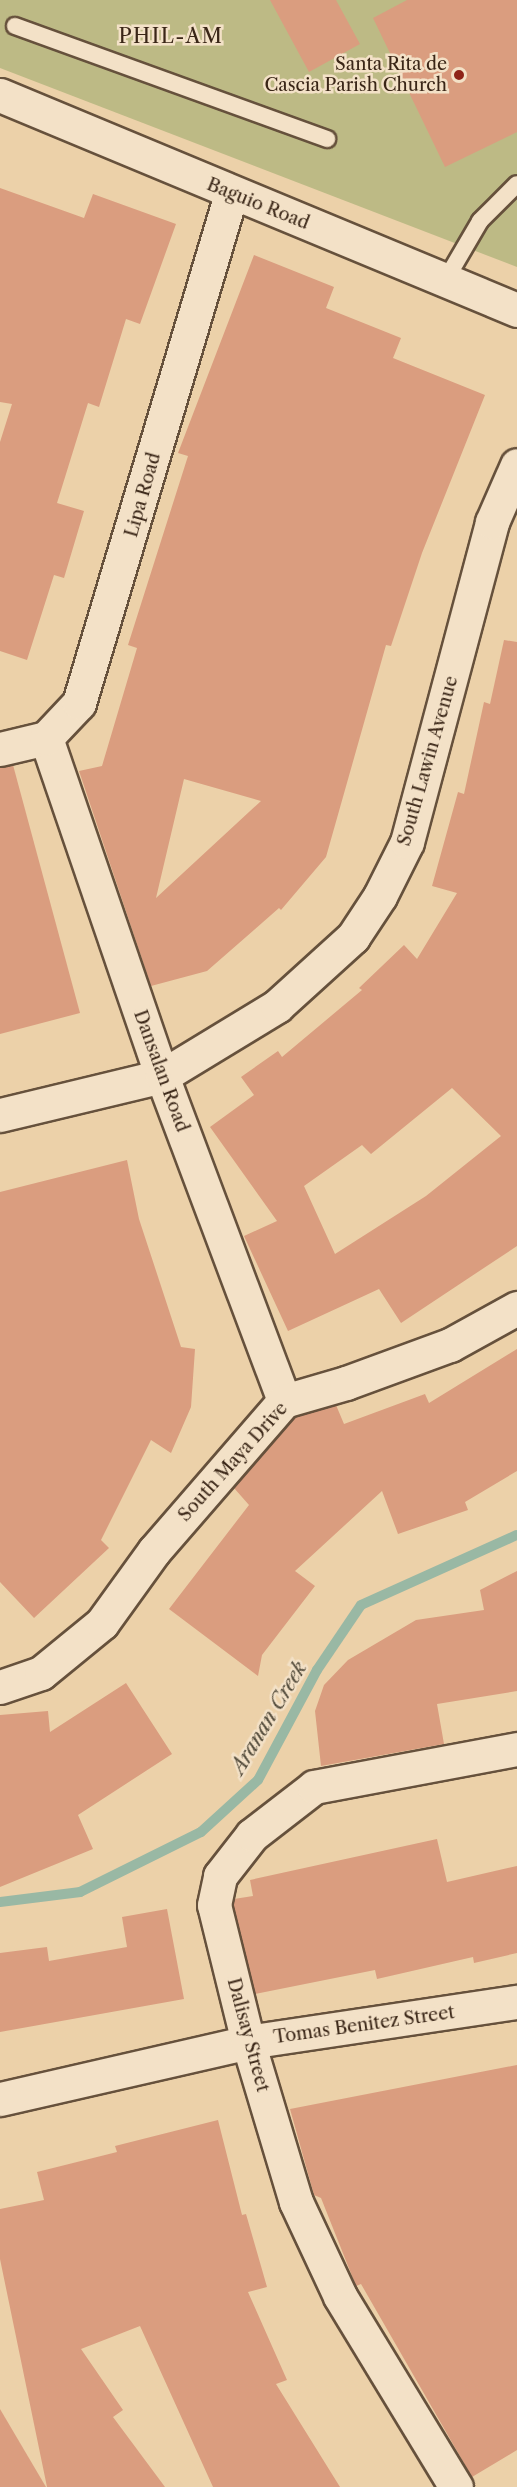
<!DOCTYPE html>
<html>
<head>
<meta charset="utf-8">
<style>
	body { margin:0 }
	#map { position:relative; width:517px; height:2487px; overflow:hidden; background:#ecd1a9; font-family:"Libre Caslon Text",serif }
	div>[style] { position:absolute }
	.green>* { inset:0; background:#bdba85 }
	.stream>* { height:10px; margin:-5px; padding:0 5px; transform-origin:5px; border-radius:5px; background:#99b8a4 }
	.building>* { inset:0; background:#da9d7f }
	.roads { filter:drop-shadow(2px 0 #66513c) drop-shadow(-2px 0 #66513c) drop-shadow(0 2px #66513c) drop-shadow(0 -2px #66513c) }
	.lane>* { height:16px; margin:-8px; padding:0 8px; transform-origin:8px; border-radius:8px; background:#f3e1c7 }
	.street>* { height:33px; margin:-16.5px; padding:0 16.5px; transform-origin:16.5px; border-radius:16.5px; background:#f3e1c7 }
	.dots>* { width:16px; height:16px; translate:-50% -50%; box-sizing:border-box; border:3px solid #f3e1c7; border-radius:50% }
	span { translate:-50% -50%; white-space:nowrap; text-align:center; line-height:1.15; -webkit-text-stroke:5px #f3e1c7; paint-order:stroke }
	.poi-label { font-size:18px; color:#3a2617 }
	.right { translate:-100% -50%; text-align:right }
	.street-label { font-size:18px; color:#3a2617 }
	.neighbourhood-label { font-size:20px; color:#3a2617; letter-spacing:1.5px }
	.water-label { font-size:20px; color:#524a3a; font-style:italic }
</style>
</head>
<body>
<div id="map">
	<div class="green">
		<i style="clip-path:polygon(0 0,517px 0,517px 267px,0 68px)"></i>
	</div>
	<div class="stream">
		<i style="left:0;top:1902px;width:81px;rotate:-7.1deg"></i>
		<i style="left:80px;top:1892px;width:135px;rotate:-26.4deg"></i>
		<i style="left:201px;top:1832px;width:77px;rotate:-42.4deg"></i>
		<i style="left:258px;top:1780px;width:125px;rotate:-61.8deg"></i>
		<i style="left:317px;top:1670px;width:78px;rotate:-55.9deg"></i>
		<i style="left:361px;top:1605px;width:171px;rotate:-24.2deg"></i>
	</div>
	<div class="building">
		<i style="clip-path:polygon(270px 0,336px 0,360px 44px,309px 72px)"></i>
		<i style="clip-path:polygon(407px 0,517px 0,517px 132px,445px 167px,373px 18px)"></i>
		<i style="clip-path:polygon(0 188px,84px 218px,93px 194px,176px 224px,140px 324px,126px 319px,99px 407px,88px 403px,57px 503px,84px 511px,64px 578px,54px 575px,27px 660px,0 651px,0 442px,12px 404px,0 402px)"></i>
		<i style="clip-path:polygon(evenodd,254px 255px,334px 287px,326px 308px,401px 338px,393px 358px,485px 395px,422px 553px,391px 646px,386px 645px,326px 857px,281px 910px,279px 908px,207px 971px,151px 986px,79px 771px,102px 766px,137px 648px,128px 645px,188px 456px,178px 453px,254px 255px,184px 779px,261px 801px,156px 898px,184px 779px)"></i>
		<i style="clip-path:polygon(evenodd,504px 640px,517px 642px,517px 1246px,401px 1323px,379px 1289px,288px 1331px,244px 1236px,277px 1221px,210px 1127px,254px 1095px,241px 1077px,278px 1051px,282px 1057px,362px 990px,359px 988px,404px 945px,417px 959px,457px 893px,432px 886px,458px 792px,464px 794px,484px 702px,490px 704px,504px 640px,452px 1088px,501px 1136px,426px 1196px,335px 1254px,304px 1186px,362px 1145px,371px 1154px,452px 1088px)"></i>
		<i style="clip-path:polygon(13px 765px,80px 1013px,0 1034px,0 767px)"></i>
		<i style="clip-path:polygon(127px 1160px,139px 1219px,181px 1347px,195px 1349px,191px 1407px,171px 1453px,151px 1440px,101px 1540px,109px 1548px,34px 1618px,0 1582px,0 1192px)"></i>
		<i style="clip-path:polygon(517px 1349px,517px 1471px,465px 1502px,468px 1510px,398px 1534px,382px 1491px,295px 1571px,315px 1586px,262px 1655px,258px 1676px,169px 1609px,249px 1505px,234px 1488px,295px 1417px,336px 1405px,344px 1424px,425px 1394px,429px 1403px)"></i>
		<i style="clip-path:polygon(517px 1571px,517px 1691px,437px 1704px,444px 1744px,321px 1766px,315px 1711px,324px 1685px,348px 1660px,416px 1620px,484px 1610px,480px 1590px)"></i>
		<i style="clip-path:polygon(126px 1683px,172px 1754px,78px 1815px,93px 1849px,0 1887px,0 1715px,48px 1711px,50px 1732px)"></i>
		<i style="clip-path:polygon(437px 1839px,447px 1882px,517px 1866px,517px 1953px,474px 1963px,473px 1957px,377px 1979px,375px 1970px,255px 1994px,233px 1905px,234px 1899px,253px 1896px,250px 1880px)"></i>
		<i style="clip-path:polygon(167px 1909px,184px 1999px,0 2032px,0 1953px,47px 1947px,49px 1961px,127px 1947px,122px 1917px)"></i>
		<i style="clip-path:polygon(517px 2065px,517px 2450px,472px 2477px,361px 2284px,356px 2286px,321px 2198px,314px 2195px,290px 2109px)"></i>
		<i style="clip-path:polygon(218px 2120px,242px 2215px,246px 2214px,267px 2287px,248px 2292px,287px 2380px,276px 2384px,340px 2487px,213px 2487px,140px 2326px,81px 2349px,123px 2410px,113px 2417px,165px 2487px,47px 2487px,0 2259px,0 2209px,44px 2200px,37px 2172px,117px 2152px,115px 2146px)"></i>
		<i style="clip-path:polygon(0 2409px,46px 2487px,0 2487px)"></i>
	</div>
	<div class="roads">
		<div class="lane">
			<i style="left:15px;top:26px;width:332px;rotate:19.9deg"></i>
			<i style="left:445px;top:281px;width:69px;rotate:-59.7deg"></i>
			<i style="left:480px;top:221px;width:52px;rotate:-45deg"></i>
		</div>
		<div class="street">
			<i style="left:0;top:95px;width:560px;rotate:22.58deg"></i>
			<i style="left:46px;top:738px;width:357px;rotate:71.1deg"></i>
			<i style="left:162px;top:1076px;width:347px;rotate:69.4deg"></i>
			<i style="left:0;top:749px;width:47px;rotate:-13.4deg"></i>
			<i style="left:46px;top:738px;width:48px;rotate:-46.7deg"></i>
			<i style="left:79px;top:703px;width:531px;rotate:-73.37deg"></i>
			<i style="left:0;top:1115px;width:167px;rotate:-13.5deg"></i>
			<i style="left:162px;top:1076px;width:135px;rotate:-31.3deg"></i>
			<i style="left:277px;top:1006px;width:103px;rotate:-42.2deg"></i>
			<i style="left:353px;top:937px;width:49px;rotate:-56.6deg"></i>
			<i style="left:380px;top:896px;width:60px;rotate:-63.4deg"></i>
			<i style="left:407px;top:842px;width:331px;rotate:-75.1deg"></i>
			<i style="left:492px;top:522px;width:62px;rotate:-66.3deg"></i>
			<i style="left:0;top:1687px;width:43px;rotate:-18.9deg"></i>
			<i style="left:41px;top:1673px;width:79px;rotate:-39.3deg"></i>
			<i style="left:102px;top:1623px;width:89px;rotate:-54.2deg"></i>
			<i style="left:154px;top:1551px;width:198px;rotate:-49.1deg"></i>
			<i style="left:284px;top:1401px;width:65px;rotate:-16.2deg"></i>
			<i style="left:346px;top:1383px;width:111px;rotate:-20.1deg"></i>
			<i style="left:450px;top:1345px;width:77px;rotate:-28.9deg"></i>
			<i style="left:0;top:2099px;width:254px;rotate:-12.9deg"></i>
			<i style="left:248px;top:2042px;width:272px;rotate:-8.5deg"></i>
			<i style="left:456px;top:2487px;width:223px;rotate:-121.3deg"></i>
			<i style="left:340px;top:2296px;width:104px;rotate:-115.1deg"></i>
			<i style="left:296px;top:2202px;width:167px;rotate:-106.7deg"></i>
			<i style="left:248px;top:2042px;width:141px;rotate:-103.9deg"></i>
			<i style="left:214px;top:1905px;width:30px;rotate:-78deg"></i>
			<i style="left:220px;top:1876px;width:52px;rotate:-52deg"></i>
			<i style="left:252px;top:1835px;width:78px;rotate:-37.7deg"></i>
			<i style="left:314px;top:1787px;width:207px;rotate:-10.6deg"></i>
		</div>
	</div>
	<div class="dots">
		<i style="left:459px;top:75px;background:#8f2418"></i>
	</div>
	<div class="poi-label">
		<span class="right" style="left:447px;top:75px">Santa Rita de<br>Cascia Parish Church</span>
	</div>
	<div class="street-label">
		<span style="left:258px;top:204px;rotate:22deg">Baguio Road</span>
		<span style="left:143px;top:495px;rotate:-74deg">Lipa Road</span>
		<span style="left:428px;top:761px;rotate:-74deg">South Lawin Avenue</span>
		<span style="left:161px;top:1071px;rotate:70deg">Dansalan Road</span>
		<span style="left:233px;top:1462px;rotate:-48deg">South Maya Drive</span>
		<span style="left:364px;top:2025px;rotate:-8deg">Tomas Benitez Street</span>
		<span style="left:248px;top:2035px;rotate:75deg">Dalisay Street</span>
	</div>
	<div class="neighbourhood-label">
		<span style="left:171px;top:36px">PHIL-AM</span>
	</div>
	<div class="water-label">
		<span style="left:269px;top:1718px;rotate:-59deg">Aranan Creek</span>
	</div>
</div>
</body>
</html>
